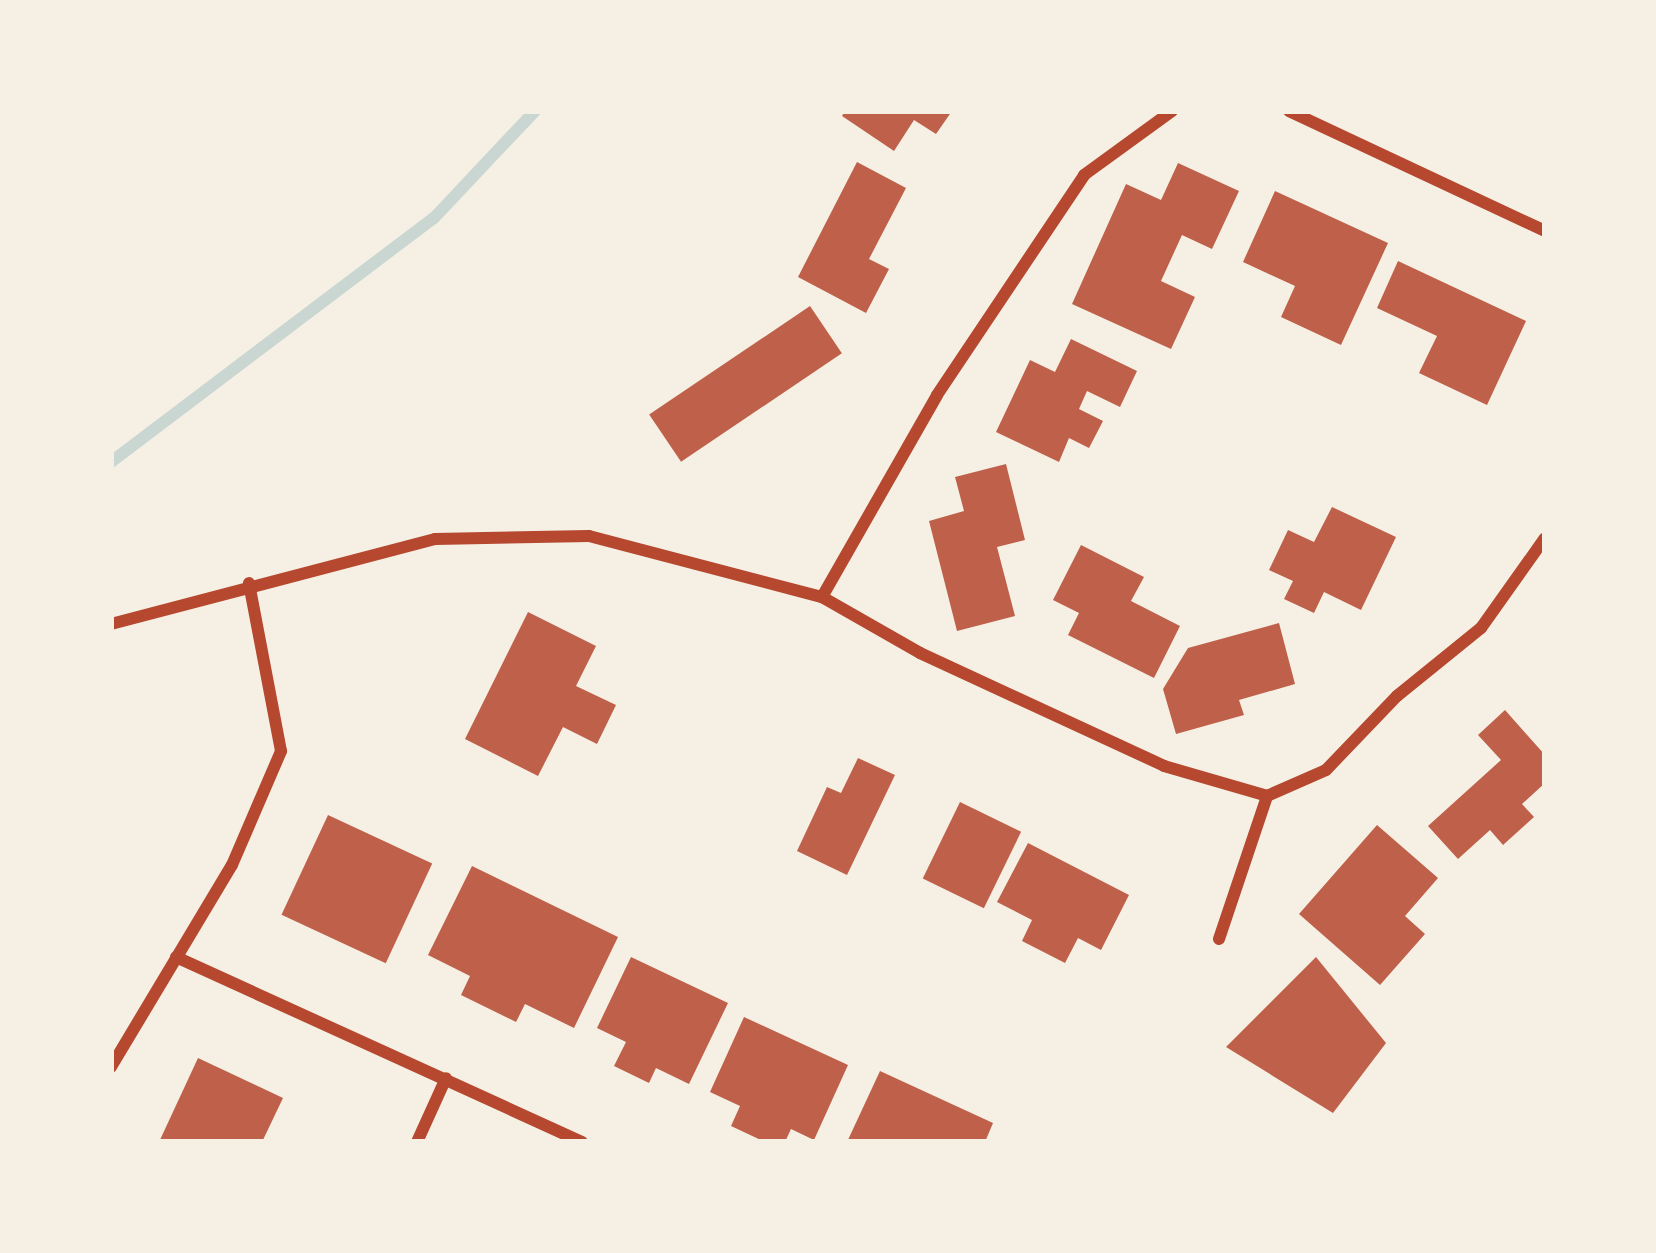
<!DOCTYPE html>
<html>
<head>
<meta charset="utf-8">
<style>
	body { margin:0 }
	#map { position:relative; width:1656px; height:1253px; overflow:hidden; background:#f6efe4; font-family:"Work Sans",sans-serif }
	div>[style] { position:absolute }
	.stream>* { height:12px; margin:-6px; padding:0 6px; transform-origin:6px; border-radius:6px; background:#c9d6d2 }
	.building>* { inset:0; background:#bf614a; transform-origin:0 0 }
	.minor>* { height:12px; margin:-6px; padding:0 6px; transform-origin:6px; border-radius:6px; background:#b5482f }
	span { translate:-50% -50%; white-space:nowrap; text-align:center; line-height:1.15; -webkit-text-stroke:10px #f6efe4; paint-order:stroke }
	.frame { position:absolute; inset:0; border:114px solid #f6efe4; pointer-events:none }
</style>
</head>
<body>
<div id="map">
	<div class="stream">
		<i style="left:111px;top:462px;width:405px;rotate:-37.1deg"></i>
		<i style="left:434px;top:218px;width:147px;rotate:-46.7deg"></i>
	</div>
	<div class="building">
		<i style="clip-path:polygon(845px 111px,952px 111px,936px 134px,914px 120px,894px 151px,842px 116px)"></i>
		<i style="clip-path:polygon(857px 162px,906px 188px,869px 259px,889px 269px,866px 313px,798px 277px)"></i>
		<i style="clip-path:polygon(1178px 163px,1239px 191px,1212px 249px,1182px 235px,1161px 281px,1195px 297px,1171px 349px,1072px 304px,1126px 184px,1161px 200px)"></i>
		<i style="clip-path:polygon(1275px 191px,1388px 243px,1341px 345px,1281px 317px,1295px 286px,1243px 262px)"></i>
		<i style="clip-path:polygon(1398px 261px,1526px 321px,1487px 405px,1419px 373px,1437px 336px,1377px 308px)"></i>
		<i style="left:810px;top:306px;width:57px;height:194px;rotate:56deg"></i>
		<i style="clip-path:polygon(1071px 339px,1137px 371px,1120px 407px,1087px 391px,1079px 409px,1103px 421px,1089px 448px,1069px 438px,1059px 462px,996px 432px,1030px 360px,1055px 372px)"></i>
		<i style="clip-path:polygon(1006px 464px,1025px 540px,997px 547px,1015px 616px,957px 631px,929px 521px,964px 511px,955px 477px)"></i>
		<i style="clip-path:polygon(1332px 507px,1396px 537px,1361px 610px,1324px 592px,1314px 613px,1284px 599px,1293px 581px,1269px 570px,1288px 530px,1314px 542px)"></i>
		<i style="clip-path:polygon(1081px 545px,1144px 577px,1131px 601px,1180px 626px,1154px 678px,1068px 635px,1079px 613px,1053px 600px)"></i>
		<i style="clip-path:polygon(528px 612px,596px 646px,576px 686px,616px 705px,597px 744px,563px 727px,538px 776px,465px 739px)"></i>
		<i style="clip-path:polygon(1279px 623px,1295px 684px,1239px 700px,1244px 715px,1176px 734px,1163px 689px,1188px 648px)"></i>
		<i style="clip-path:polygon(1505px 710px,1545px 755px,1545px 783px,1522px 804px,1534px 817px,1503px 845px,1490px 830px,1458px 859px,1428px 826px,1501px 760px,1478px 735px)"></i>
		<i style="clip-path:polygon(858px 758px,895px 775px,847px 875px,797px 851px,827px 787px,841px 793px)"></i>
		<i style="left:960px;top:802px;width:68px;height:85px;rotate:26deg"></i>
		<i style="left:328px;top:815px;width:115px;height:110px;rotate:25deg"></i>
		<i style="clip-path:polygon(1377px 825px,1438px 878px,1405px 916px,1425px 934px,1380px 985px,1299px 914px)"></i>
		<i style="clip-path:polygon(1028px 843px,1129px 895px,1101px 950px,1078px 938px,1065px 963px,1022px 941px,1032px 920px,997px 902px)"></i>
		<i style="clip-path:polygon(472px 866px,618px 937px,574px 1028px,525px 1004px,516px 1022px,461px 995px,470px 976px,428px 955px)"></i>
		<i style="clip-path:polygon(631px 957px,728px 1003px,689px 1084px,656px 1068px,649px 1083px,614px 1066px,626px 1042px,597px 1028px)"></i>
		<i style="clip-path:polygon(1316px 957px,1386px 1043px,1333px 1113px,1226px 1047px)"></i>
		<i style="clip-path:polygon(744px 1017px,848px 1065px,814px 1140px,791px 1129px,785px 1142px,765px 1142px,731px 1126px,740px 1106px,710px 1092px)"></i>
		<i style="clip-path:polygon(198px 1058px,283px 1098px,262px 1142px,159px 1142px)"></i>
		<i style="clip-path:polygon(880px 1071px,993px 1123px,985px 1142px,847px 1142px)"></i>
	</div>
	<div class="minor">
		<i style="left:1289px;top:111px;width:283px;rotate:25.1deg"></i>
		<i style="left:822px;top:597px;width:232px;rotate:-60.3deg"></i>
		<i style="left:937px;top:395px;width:265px;rotate:-56.2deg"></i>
		<i style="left:1084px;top:175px;width:109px;rotate:-36deg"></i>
		<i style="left:111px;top:624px;width:335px;rotate:-14.7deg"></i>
		<i style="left:435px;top:539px;width:154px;rotate:-1.1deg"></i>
		<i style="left:589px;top:536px;width:241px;rotate:14.7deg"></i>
		<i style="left:822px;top:597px;width:113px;rotate:29.7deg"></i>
		<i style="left:920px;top:653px;width:269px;rotate:24.8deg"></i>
		<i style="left:1164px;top:766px;width:107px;rotate:16.2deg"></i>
		<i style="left:1267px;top:796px;width:64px;rotate:-23.8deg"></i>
		<i style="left:1326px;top:770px;width:103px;rotate:-46.2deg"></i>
		<i style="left:1397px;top:696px;width:108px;rotate:-39deg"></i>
		<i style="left:1481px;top:628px;width:110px;rotate:-54.6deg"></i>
		<i style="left:1219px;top:939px;width:151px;rotate:-71.4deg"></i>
		<i style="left:176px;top:957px;width:446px;rotate:24.5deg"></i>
		<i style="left:111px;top:1067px;width:235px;rotate:-59.1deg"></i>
		<i style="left:232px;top:865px;width:124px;rotate:-66.7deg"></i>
		<i style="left:281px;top:751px;width:171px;rotate:-100.8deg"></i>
		<i style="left:417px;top:1142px;width:70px;rotate:-65.6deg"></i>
	</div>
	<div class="frame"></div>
</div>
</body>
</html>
